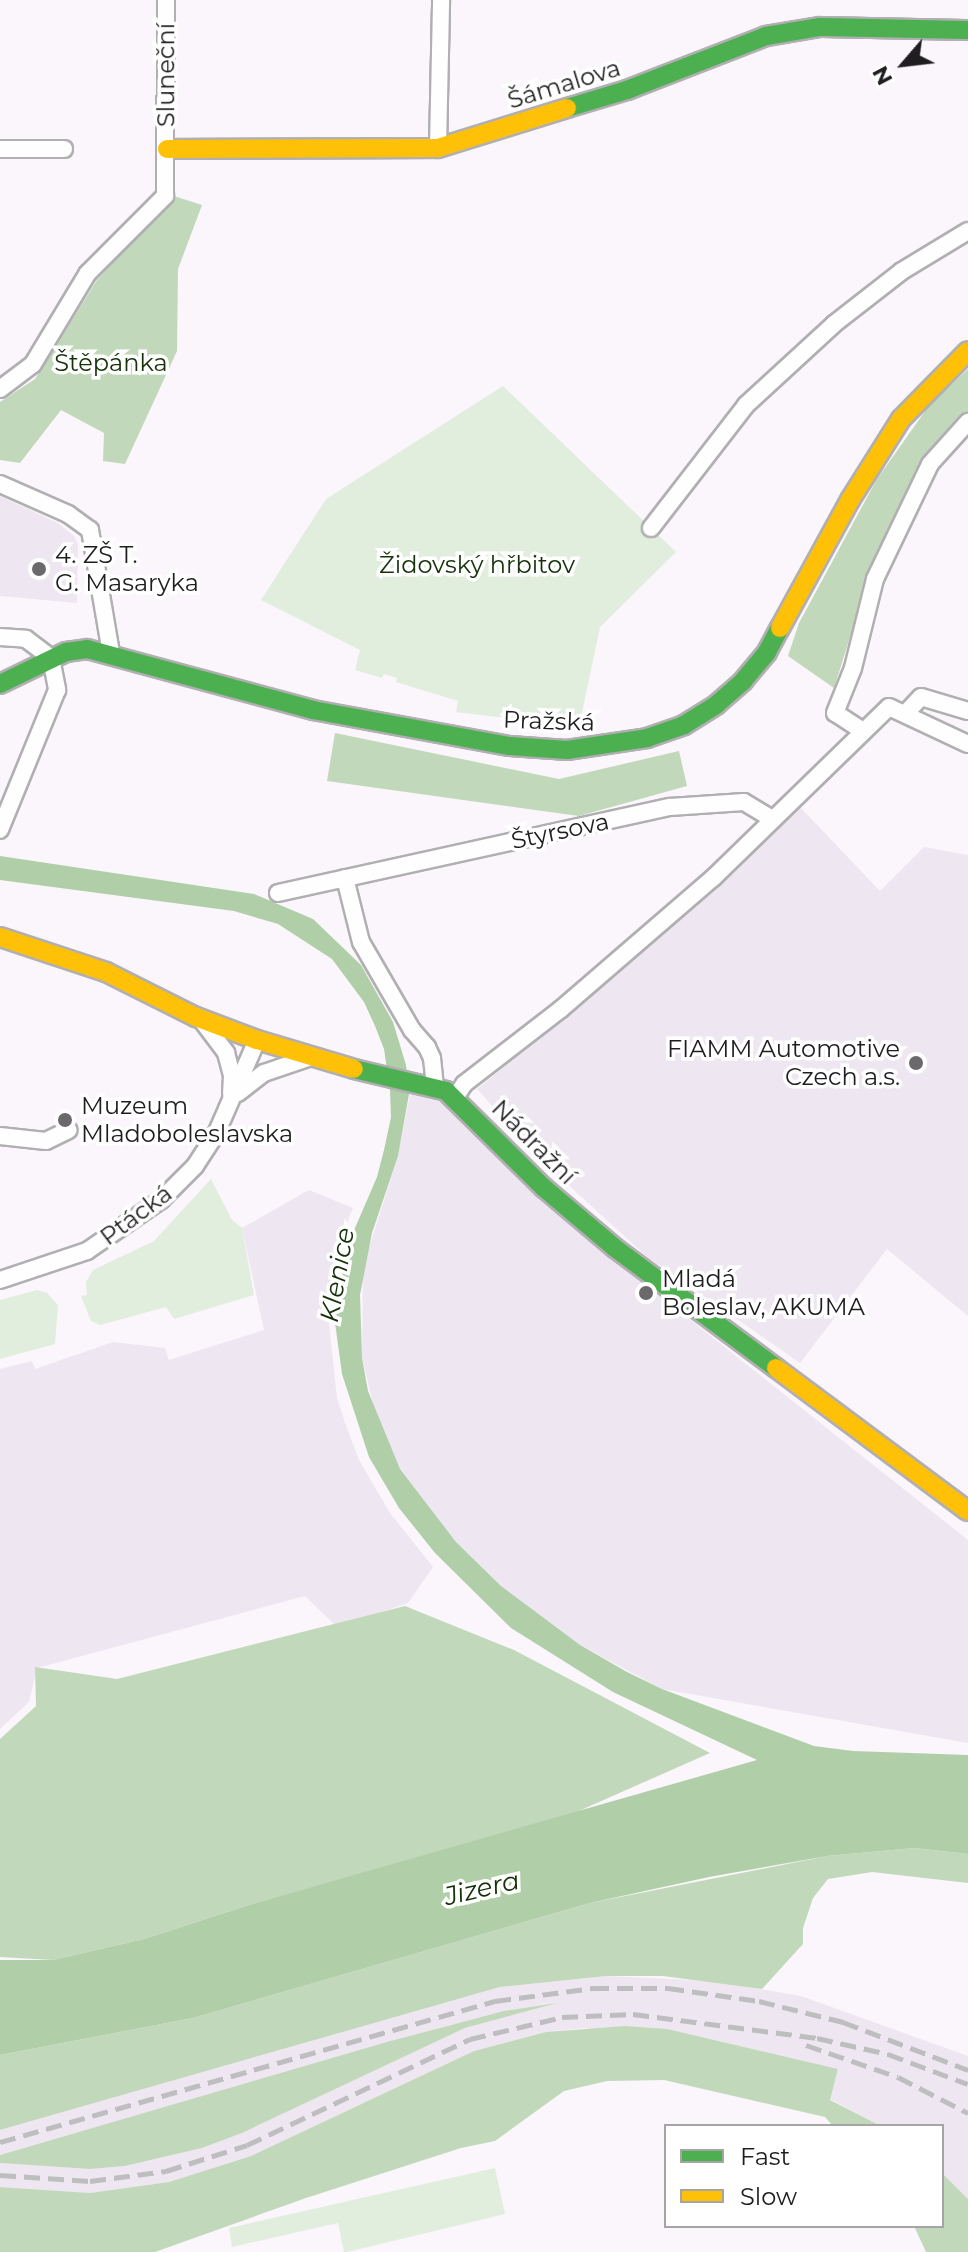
<!DOCTYPE html>
<html>
<head>
<meta charset="utf-8">
<style>
	body { margin:0 }
	#map { position:relative; width:968px; height:2252px; overflow:hidden; background:#faf6fb; font-family:Montserrat,sans-serif }
	div>[style] { position:absolute }
	.built>* { inset:0; background:#eee7f1 }
	.green>* { inset:0; background:#e1eedd }
	.forest>* { inset:0; background:#c2d8bb }
	.water>* { inset:0; background:#b0cea8 }
	.roads { filter:drop-shadow(2px 0 #b1afb2) drop-shadow(-2px 0 #b1afb2) drop-shadow(0 2px #b1afb2) drop-shadow(0 -2px #b1afb2) }
	.street>* { height:16px; margin:-8px; padding:0 8px; transform-origin:8px; border-radius:8px; background:#fefefe }
	.fast>* { height:18px; margin:-9px; padding:0 9px; transform-origin:9px; border-radius:9px; background:#4caf50 }
	.slow>* { height:18px; margin:-9px; padding:0 9px; transform-origin:9px; border-radius:9px; background:#ffc107 }
	.rail>* { height:5px; margin-top:-2.5px; transform-origin:0; background:repeating-linear-gradient(90deg,#bebdbf 0 16px,transparent 0 24px) }
	.dots>* { width:22px; height:22px; translate:-50% -50%; box-sizing:border-box; border:4px solid #fff; border-radius:50% }
	span { translate:-50% -50%; white-space:nowrap; text-align:center; line-height:1.15; -webkit-text-stroke:7px #fff; paint-order:stroke }
	.street-label { font-size:24px; color:#1f1d20 }
	.park-label { font-size:24px; color:#15320a }
	.poi-label { font-size:24px; color:#1f1d20 }
	.left { translate:0 -50%; text-align:left }
	.right { translate:-100% -50%; text-align:right }
	.water-label { font-size:26px; color:#143109; font-style:italic }
	.legend { position:absolute; left:664px; top:2124px; width:280px; height:104px; box-sizing:border-box; background:#fff; border:2px solid #a5a5a6; margin:0; padding:10px 14px; list-style:none; font-size:24px; color:#1f1d20 }
	.legend li { display:flex; align-items:center; gap:16px; height:40px }
	.legend b { width:40px; border:2px solid #a5a5a6 }
	.north { position:absolute; left:864px; top:24px; width:80px; height:80px; -webkit-text-stroke:6px #fff; paint-order:stroke; rotate:242deg; font-size:22px; font-weight:700; line-height:32px; text-align:center; color:#1f1d20 }
	.north::after { content:''; display:block; margin:auto; width:28px; height:36px; background:#1f1d20; clip-path:polygon(50% 0,100% 100%,50% 72%,0 100%) }
</style>
</head>
<body>
<div id="map">
	<div class="built">
		<i style="clip-path:polygon(0 496px,58px 523px,74px 536px,78px 545px,77px 603px,0 596px)"></i>
		<i style="clip-path:polygon(801px 808px,880px 891px,924px 847px,968px 855px,968px 1316px,887px 1249px,800px 1363px,646px 1256px,540px 1159px,477px 1089px,617px 973px,763px 837px)"></i>
		<i style="clip-path:polygon(410px 1094px,450px 1105px,539px 1200px,968px 1540px,968px 1743px,662px 1689px,580px 1645px,542px 1619px,501px 1586px,456px 1542px,400px 1469px,377px 1420px,362px 1358px,363px 1267px,398px 1156px)"></i>
		<i style="clip-path:polygon(309px 1190px,353px 1208px,340px 1241px,328px 1314px,337px 1398px,345px 1423px,359px 1460px,390px 1513px,433px 1567px,408px 1603px,337px 1627px,305px 1596px,37px 1668px,29px 1702px,0 1729px,0 1369px,32px 1361px,35px 1369px,113px 1342px,165px 1348px,169px 1360px,264px 1330px,242px 1228px)"></i>
		<i style="clip-path:polygon(606px 1976px,713px 1981px,801px 1996px,968px 2056px,968px 2199px,942px 2173px,942px 2126px,881px 2126px,830px 2099px,838px 2069px,585px 2028px,546px 2032px,474px 2051px,251px 2156px,169px 2182px,90px 2193px,0 2187px,0 2163px,90px 2169px,125px 2166px,202px 2148px,242px 2133px,465px 2028px,550px 2004px,450px 2025px,0 2155px,0 2130px,500px 1987px)"></i>
	</div>
	<div class="green">
		<i style="clip-path:polygon(503px 386px,676px 552px,600px 627px,579px 727px,456px 712px,458px 701px,396px 682px,397px 678px,384px 674px,382px 678px,355px 670px,360px 650px,261px 600px,326px 499px)"></i>
		<i style="clip-path:polygon(211px 1179px,232px 1220px,242px 1228px,254px 1295px,174px 1319px,166px 1307px,100px 1325px,91px 1321px,81px 1296px,87px 1295px,86px 1282px,93px 1270px,154px 1241px)"></i>
		<i style="clip-path:polygon(37px 1290px,47px 1293px,58px 1305px,55px 1344px,0 1359px,0 1300px)"></i>
		<i style="clip-path:polygon(495px 2168px,505px 2214px,347px 2252px,344px 2252px,338px 2223px,232px 2247px,229px 2228px)"></i>
	</div>
	<div class="forest">
		<i style="clip-path:polygon(174px 196px,202px 205px,178px 269px,177px 351px,125px 464px,103px 461px,104px 433px,61px 410px,20px 463px,0 460px,0 402px,35px 379px,97px 280px)"></i>
		<i style="clip-path:polygon(968px 369px,968px 412px,924px 460px,872px 568px,834px 688px,788px 656px,799px 623px,877px 479px,928px 407px)"></i>
		<i style="clip-path:polygon(335px 733px,559px 779px,679px 751px,687px 786px,579px 816px,327px 781px)"></i>
		<i style="clip-path:polygon(405px 1606px,514px 1650px,710px 1753px,565px 1817px,249px 1905px,144px 1939px,53px 1960px,0 1957px,0 1739px,36px 1706px,35px 1667px,117px 1679px)"></i>
		<i style="clip-path:polygon(914px 1848px,968px 1854px,968px 1883px,872px 1872px,828px 1879px,813px 1898px,803px 1928px,803px 1944px,762px 1989px,663px 1976px,606px 1976px,500px 1987px,0 2130px,0 2055px,193px 2018px,590px 1903px,827px 1856px)"></i>
		<i style="clip-path:polygon(557px 2003px,465px 2028px,242px 2133px,202px 2148px,125px 2166px,90px 2169px,0 2163px,0 2155px,387px 2042px,504px 2011px)"></i>
		<i style="clip-path:polygon(625px 2026px,667px 2029px,838px 2069px,830px 2100px,881px 2126px,833px 2126px,825px 2117px,664px 2080px,607px 2081px,564px 2091px,495px 2141px,461px 2148px,306px 2198px,155px 2252px,0 2252px,0 2187px,90px 2193px,169px 2182px,251px 2156px,474px 2051px,546px 2032px)"></i>
		<i style="clip-path:polygon(942px 2173px,968px 2199px,968px 2252px,926px 2252px,914px 2226px,942px 2226px)"></i>
	</div>
	<div class="water">
		<i style="clip-path:polygon(0 856px,254px 894px,313px 919px,361px 965px,393px 1022px,406px 1065px,409px 1094px,398px 1156px,372px 1233px,360px 1295px,362px 1358px,368px 1391px,400px 1469px,456px 1542px,501px 1586px,580px 1645px,627px 1672px,662px 1689px,814px 1746px,853px 1751px,968px 1755px,968px 1854px,914px 1848px,827px 1856px,709px 1877px,590px 1903px,193px 2018px,0 2055px,0 1960px,53px 1960px,144px 1939px,249px 1905px,757px 1760px,613px 1692px,511px 1628px,435px 1553px,399px 1508px,369px 1457px,342px 1374px,334px 1315px,349px 1242px,377px 1177px,384px 1150px,391px 1117px,390px 1091px,384px 1049px,375px 1026px,364px 1002px,332px 959px,278px 924px,234px 911px,0 880px)"></i>
	</div>
	<div class="roads">
		<div class="street">
			<i style="left:438px;top:148px;width:148px;rotate:-88.8deg"></i>
			<i style="left:0;top:149px;width:64px"></i>
			<i style="left:0;top:389px;width:41px;rotate:-37.1deg"></i>
			<i style="left:33px;top:364px;width:106px;rotate:-58.9deg"></i>
			<i style="left:88px;top:273px;width:109px;rotate:-45deg"></i>
			<i style="left:165px;top:196px;width:196px;rotate:-89.7deg"></i>
			<i style="left:0;top:484px;width:74px;rotate:23.8deg"></i>
			<i style="left:68px;top:514px;width:27px;rotate:36deg"></i>
			<i style="left:90px;top:530px;width:125px;rotate:80.3deg"></i>
			<i style="left:651px;top:528px;width:155px;rotate:-52.3deg"></i>
			<i style="left:746px;top:405px;width:120px;rotate:-42.6deg"></i>
			<i style="left:834px;top:324px;width:86px;rotate:-37.9deg"></i>
			<i style="left:902px;top:271px;width:77px;rotate:-31.2deg"></i>
			<i style="left:0;top:637px;width:26px;rotate:4deg"></i>
			<i style="left:26px;top:639px;width:31px;rotate:37deg"></i>
			<i style="left:51px;top:658px;width:33px;rotate:79deg"></i>
			<i style="left:57px;top:690px;width:151px;rotate:112.2deg"></i>
			<i style="left:905px;top:714px;width:23px;rotate:-47deg"></i>
			<i style="left:921px;top:697px;width:49px;rotate:16.6deg"></i>
			<i style="left:863px;top:731px;width:33px;rotate:-147deg"></i>
			<i style="left:835px;top:713px;width:48px;rotate:-68.2deg"></i>
			<i style="left:853px;top:668px;width:92px;rotate:-76.1deg"></i>
			<i style="left:875px;top:579px;width:127px;rotate:-64.4deg"></i>
			<i style="left:930px;top:464px;width:57px;rotate:-47.9deg"></i>
			<i style="left:345px;top:878px;width:66px;rotate:76deg"></i>
			<i style="left:361px;top:942px;width:102px;rotate:59.9deg"></i>
			<i style="left:412px;top:1030px;width:23px;rotate:49deg"></i>
			<i style="left:427px;top:1047px;width:12px;rotate:66deg"></i>
			<i style="left:432px;top:1058px;width:29px;rotate:84deg"></i>
			<i style="left:278px;top:893px;width:401px;rotate:-12.4deg"></i>
			<i style="left:670px;top:807px;width:74px;rotate:-3.9deg"></i>
			<i style="left:744px;top:802px;width:33px;rotate:31deg"></i>
			<i style="left:203px;top:1022px;width:39px;rotate:53deg"></i>
			<i style="left:226px;top:1053px;width:24px;rotate:75deg"></i>
			<i style="left:232px;top:1076px;width:18px;rotate:93deg"></i>
			<i style="left:238px;top:1093px;width:33px;rotate:-38deg"></i>
			<i style="left:264px;top:1073px;width:46px;rotate:-18.8deg"></i>
			<i style="left:455px;top:1098px;width:17px;rotate:-57deg"></i>
			<i style="left:464px;top:1084px;width:123px;rotate:-37.7deg"></i>
			<i style="left:561px;top:1009px;width:201px;rotate:-40.8deg"></i>
			<i style="left:713px;top:878px;width:245px;rotate:-44.2deg"></i>
			<i style="left:889px;top:707px;width:87px;rotate:25.1deg"></i>
			<i style="left:0;top:1136px;width:46px;rotate:6.2deg"></i>
			<i style="left:46px;top:1141px;width:25px;rotate:-26deg"></i>
			<i style="left:0;top:1280px;width:92px;rotate:-18.4deg"></i>
			<i style="left:87px;top:1251px;width:90px;rotate:-34.6deg"></i>
			<i style="left:161px;top:1200px;width:48px;rotate:-45deg"></i>
			<i style="left:195px;top:1166px;width:38px;rotate:-57deg"></i>
			<i style="left:216px;top:1134px;width:103px;rotate:-66.4deg"></i>
		</div>
		<div class="fast">
			<i style="left:567px;top:108px;width:63px;rotate:-16.7deg"></i>
			<i style="left:627px;top:90px;width:149px;rotate:-21.2deg"></i>
			<i style="left:766px;top:36px;width:55px;rotate:-9.5deg"></i>
			<i style="left:820px;top:27px;width:148px;rotate:1.2deg"></i>
			<i style="left:0;top:684px;width:73px;rotate:-25.9deg"></i>
			<i style="left:66px;top:652px;width:21px;rotate:-8deg"></i>
			<i style="left:87px;top:649px;width:234px;rotate:15.1deg"></i>
			<i style="left:313px;top:710px;width:200px;rotate:10.4deg"></i>
			<i style="left:510px;top:746px;width:57px;rotate:4deg"></i>
			<i style="left:567px;top:750px;width:81px;rotate:-8.5deg"></i>
			<i style="left:647px;top:738px;width:39px;rotate:-19deg"></i>
			<i style="left:684px;top:725px;width:39px;rotate:-32deg"></i>
			<i style="left:717px;top:704px;width:35px;rotate:-41deg"></i>
			<i style="left:743px;top:681px;width:38px;rotate:-50deg"></i>
			<i style="left:767px;top:652px;width:27px;rotate:-62deg"></i>
			<i style="left:354px;top:1069px;width:95px;rotate:13.4deg"></i>
			<i style="left:446px;top:1091px;width:138px;rotate:44.7deg"></i>
			<i style="left:544px;top:1188px;width:93px;rotate:40.2deg"></i>
			<i style="left:615px;top:1248px;width:201px;rotate:36.7deg"></i>
		</div>
		<div class="slow">
			<i style="left:167px;top:149px;width:271px;rotate:-0.2deg"></i>
			<i style="left:438px;top:148px;width:135px;rotate:-17.2deg"></i>
			<i style="left:780px;top:628px;width:146px;rotate:-61.3deg"></i>
			<i style="left:850px;top:500px;width:96px;rotate:-57.8deg"></i>
			<i style="left:901px;top:419px;width:95px;rotate:-45.4deg"></i>
			<i style="left:0;top:937px;width:112px;rotate:18.3deg"></i>
			<i style="left:106px;top:972px;width:101px;rotate:26.6deg"></i>
			<i style="left:196px;top:1017px;width:65px;rotate:20.7deg"></i>
			<i style="left:257px;top:1040px;width:101px;rotate:16.6deg"></i>
			<i style="left:776px;top:1368px;width:239px;rotate:36.7deg"></i>
		</div>
	</div>
	<div class="rail">
		<i style="left:806px;top:2045px;width:97px;rotate:19.2deg"></i>
		<i style="left:898px;top:2077px;width:79px;rotate:27.2deg"></i>
		<i style="left:0;top:2142px;width:515px;rotate:-15.9deg"></i>
		<i style="left:495px;top:2001px;width:99px;rotate:-7.6deg"></i>
		<i style="left:593px;top:1988px;width:75px"></i>
		<i style="left:668px;top:1988px;width:92px;rotate:8.1deg"></i>
		<i style="left:759px;top:2001px;width:87px;rotate:14deg"></i>
		<i style="left:843px;top:2022px;width:134px;rotate:21deg"></i>
		<i style="left:0;top:2175px;width:90px;rotate:3.8deg"></i>
		<i style="left:90px;top:2181px;width:77px;rotate:-7.5deg"></i>
		<i style="left:166px;top:2171px;width:85px;rotate:-17.8deg"></i>
		<i style="left:247px;top:2145px;width:247px;rotate:-25.4deg"></i>
		<i style="left:470px;top:2039px;width:95px;rotate:-13.4deg"></i>
		<i style="left:562px;top:2017px;width:71px;rotate:-2.4deg"></i>
		<i style="left:633px;top:2014px;width:186px;rotate:7.4deg"></i>
		<i style="left:817px;top:2038px;width:73px;rotate:12.7deg"></i>
		<i style="left:888px;top:2054px;width:85px;rotate:20.6deg"></i>
	</div>
	<div class="dots">
		<i style="left:39px;top:569px;background:#6c696d"></i>
		<i style="left:916px;top:1063px;background:#6c696d"></i>
		<i style="left:65px;top:1120px;background:#6c696d"></i>
		<i style="left:646px;top:1293px;background:#6c696d"></i>
	</div>
	<div class="street-label">
		<span style="left:166px;top:75px;rotate:-90deg">Sluneční</span>
		<span style="left:564px;top:84px;rotate:-17deg">Šámalova</span>
		<span style="left:549px;top:721px;rotate:2deg">Pražská</span>
		<span style="left:560px;top:831px;rotate:-12deg">Štyrsova</span>
		<span style="left:534px;top:1142px;rotate:45deg">Nádražní</span>
		<span style="left:136px;top:1215px;rotate:-37deg">Ptácká</span>
	</div>
	<div class="park-label">
		<span style="left:111px;top:363px">Štěpánka</span>
		<span style="left:477px;top:565px">Židovský hřbitov</span>
	</div>
	<div class="poi-label">
		<span class="left" style="left:55px;top:569px">4. ZŠ T.<br>G. Masaryka</span>
		<span class="right" style="left:900px;top:1063px">FIAMM Automotive<br>Czech a.s.</span>
		<span class="left" style="left:81px;top:1120px">Muzeum<br>Mladoboleslavska</span>
		<span class="left" style="left:662px;top:1293px">Mladá<br>Boleslav, AKUMA</span>
	</div>
	<div class="water-label">
		<span style="left:338px;top:1275px;rotate:-80deg">Klenice</span>
		<span style="left:482px;top:1889px;rotate:-13deg">Jizera</span>
	</div>
	<ul class="legend">
	<li><b style="height:10px;background:#4caf50"></b>Fast</li>
	<li><b style="height:10px;background:#ffc107"></b>Slow</li>
	</ul>
	<div class="north">N</div>
</div>
</body>
</html>
